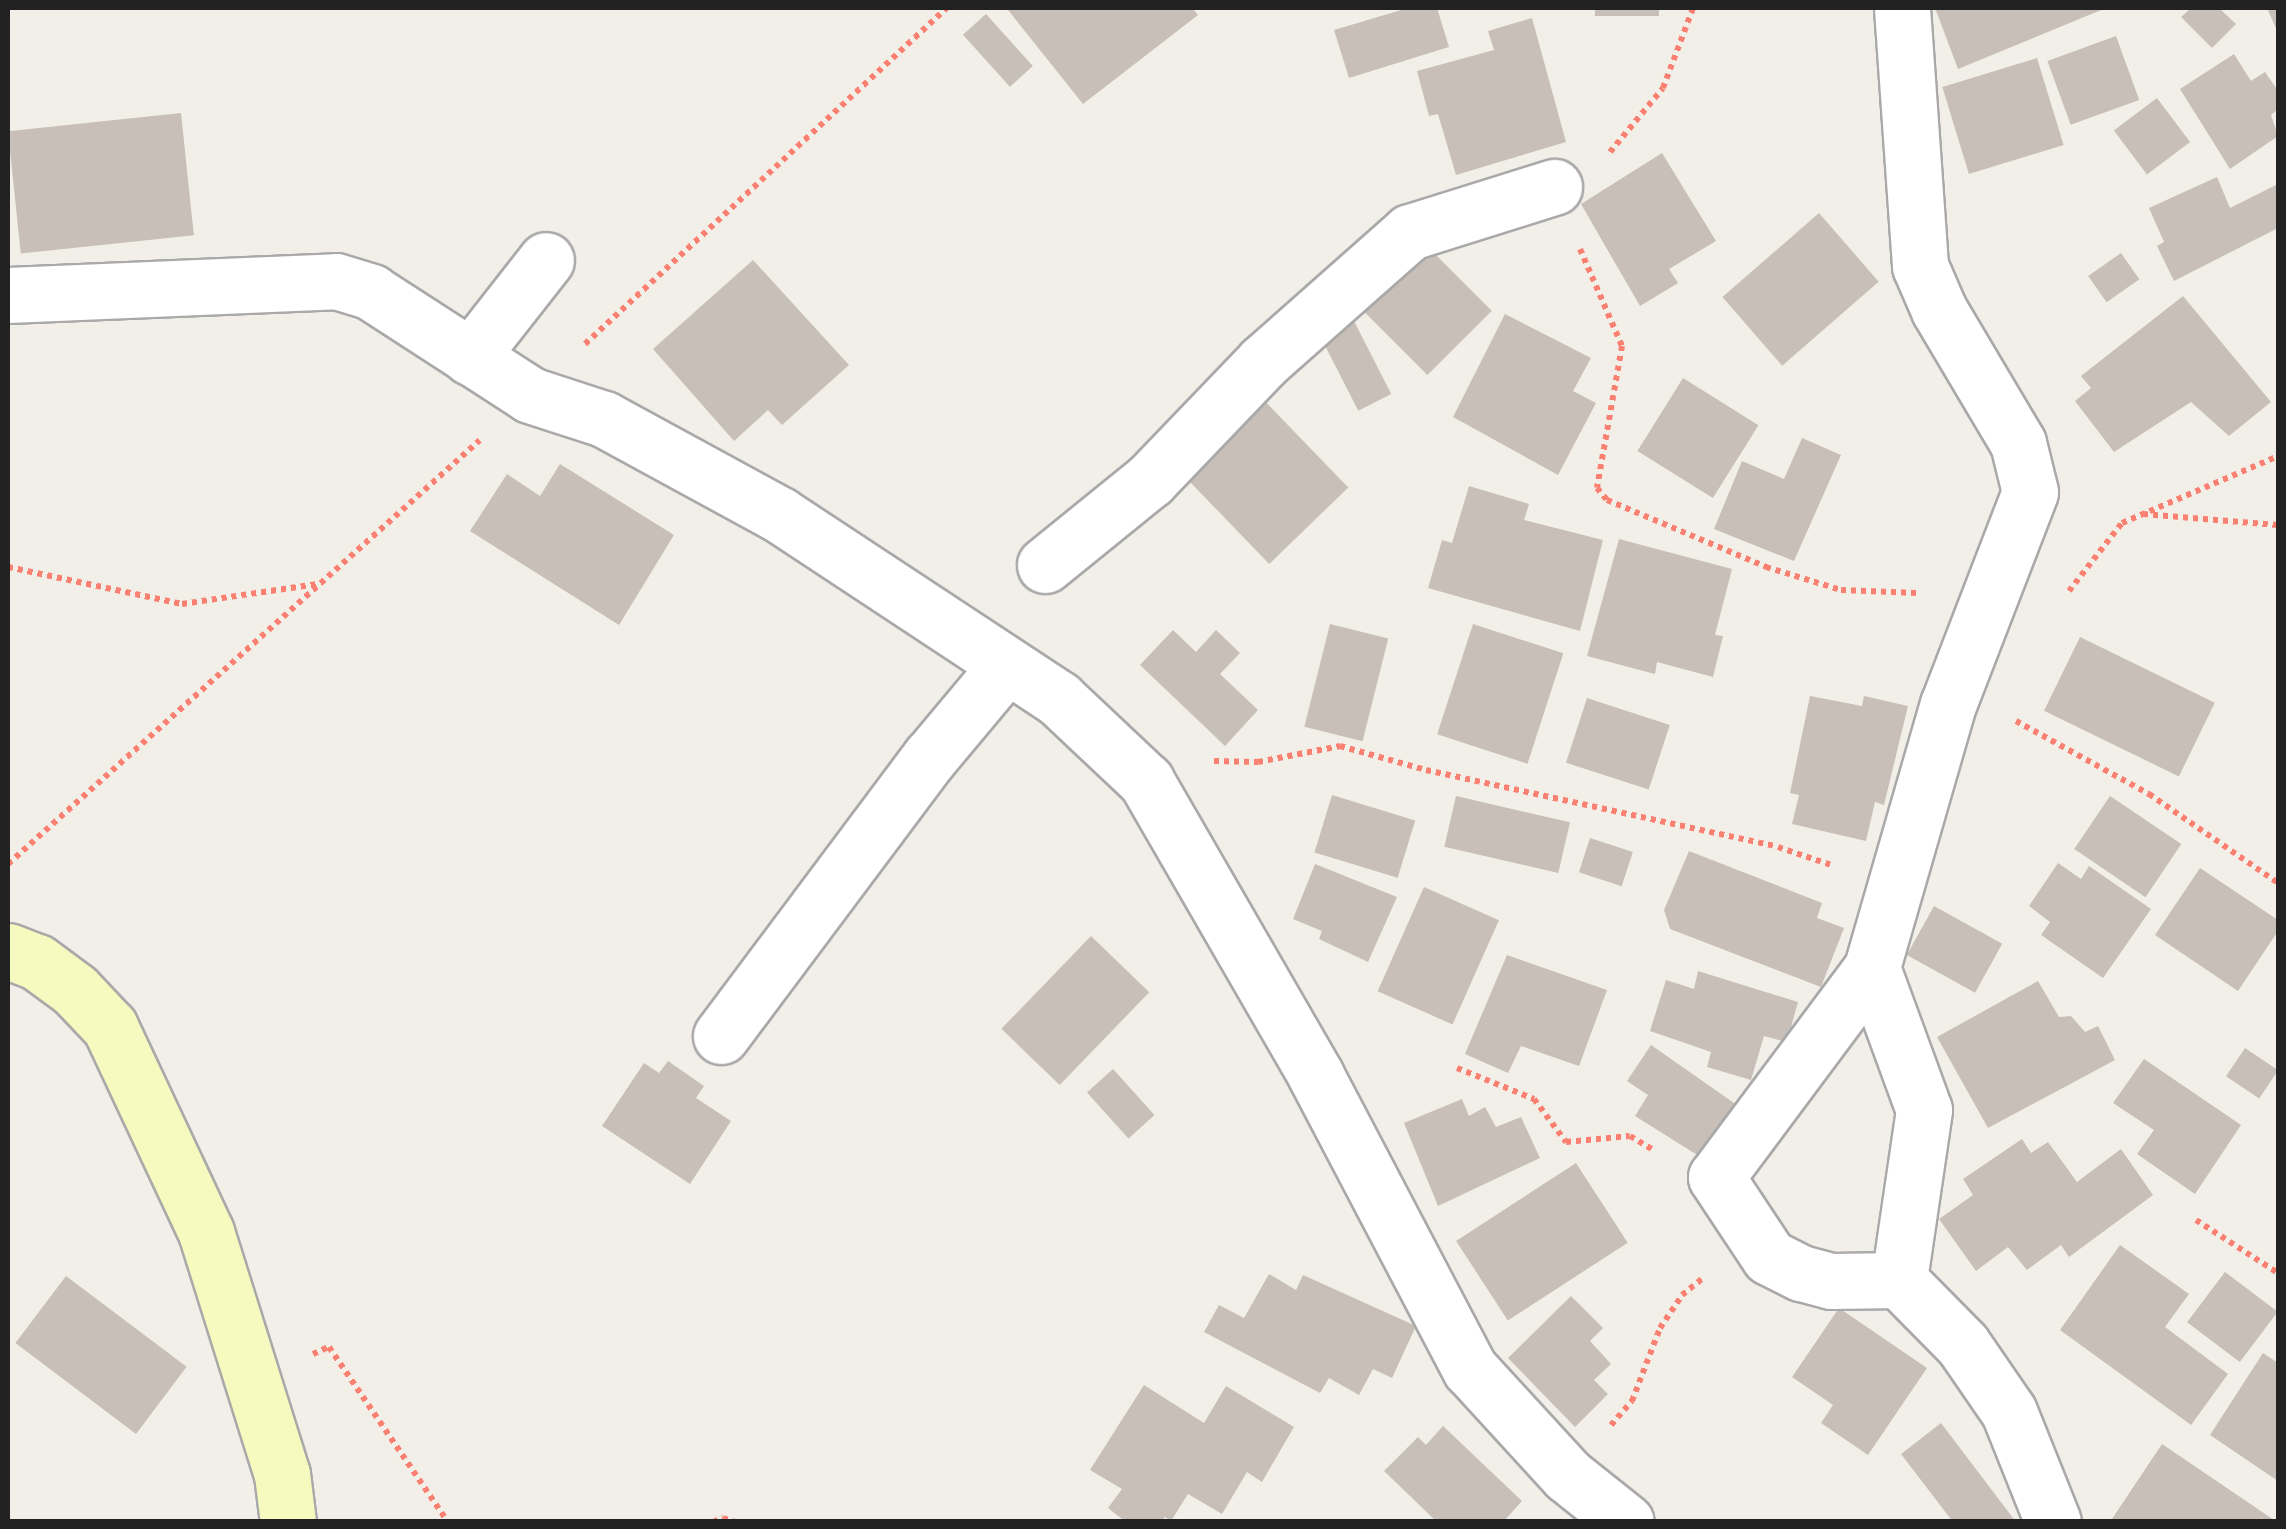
<!DOCTYPE html>
<html>
<head>
<meta charset="utf-8">
<style>
	body { margin:0 }
	#map { position:relative; width:2286px; height:1529px; overflow:hidden; background:#f2efe9; font-family:"Nunito Sans",sans-serif }
	div>[style] { position:absolute }
	.building>* { inset:0; background:#c7bfb8; transform-origin:0 0 }
	.path>* { height:6px; margin-top:-3px; transform-origin:0; background:repeating-linear-gradient(90deg,#fa8072 0 5px,transparent 0 10px) }
	.roads { filter:drop-shadow(2px 0 #a9a9a9) drop-shadow(-2px 0 #a9a9a9) drop-shadow(0 2px #a9a9a9) drop-shadow(0 -2px #a9a9a9) }
	.street>* { height:55px; margin:-27.5px; padding:0 27.5px; transform-origin:27.5px; border-radius:27.5px; background:#fff }
	.secondary>* { height:55px; margin:-27.5px; padding:0 27.5px; transform-origin:27.5px; border-radius:27.5px; background:#f7fabf }
	span { translate:-50% -50%; white-space:nowrap; text-align:center; line-height:1.15; -webkit-text-stroke:9px #fff; paint-order:stroke }
	.frame { position:absolute; inset:0; border:10px solid #222; pointer-events:none }
</style>
</head>
<body>
<div id="map">
	<div class="building">
		<i style="clip-path:polygon(1012px 8px,1192px 8px,1198px 15px,1083px 104px,1008px 10px)"></i>
		<i style="clip-path:polygon(1408px 8px,1437px 8px,1449px 47px,1349px 78px,1334px 30px)"></i>
		<i style="left:1595px;top:8px;width:64px;height:8px"></i>
		<i style="clip-path:polygon(1935px 8px,2106px 8px,1958px 69px)"></i>
		<i style="clip-path:polygon(2191px 8px,2219px 8px,2236px 24px,2212px 48px,2181px 17px)"></i>
		<i style="clip-path:polygon(2267px 8px,2278px 8px,2278px 33px)"></i>
		<i style="left:986px;top:14px;width:70px;height:31px;rotate:48deg"></i>
		<i style="clip-path:polygon(1532px 18px,1566px 142px,1456px 175px,1438px 114px,1429px 116px,1417px 71px,1494px 50px,1488px 31px)"></i>
		<i style="left:2116px;top:36px;width:68px;height:73px;rotate:70deg"></i>
		<i style="clip-path:polygon(2234px 54px,2251px 81px,2265px 72px,2278px 91px,2278px 109px,2271px 115px,2278px 136px,2230px 169px,2180px 89px)"></i>
		<i style="left:2037px;top:58px;width:91px;height:99px;rotate:73deg"></i>
		<i style="left:2157px;top:98px;width:55px;height:54px;rotate:53deg"></i>
		<i style="left:181px;top:113px;width:123px;height:174px;rotate:84deg"></i>
		<i style="clip-path:polygon(1662px 153px,1716px 241px,1669px 269px,1678px 283px,1640px 306px,1581px 204px)"></i>
		<i style="clip-path:polygon(2217px 177px,2230px 208px,2278px 184px,2278px 228px,2174px 281px,2157px 246px,2164px 242px,2149px 208px)"></i>
		<i style="left:1819px;top:213px;width:91px;height:128px;rotate:49deg"></i>
		<i style="left:1426px;top:245px;width:93px;height:91px;rotate:45deg"></i>
		<i style="left:2121px;top:253px;width:32px;height:40px;rotate:55deg"></i>
		<i style="clip-path:polygon(753px 260px,849px 365px,782px 425px,768px 410px,734px 441px,653px 349px)"></i>
		<i style="clip-path:polygon(2183px 296px,2271px 402px,2229px 436px,2191px 402px,2114px 452px,2075px 401px,2091px 388px,2081px 376px)"></i>
		<i style="clip-path:polygon(1505px 314px,1591px 358px,1573px 391px,1596px 403px,1558px 475px,1453px 417px)"></i>
		<i style="left:1354px;top:321px;width:82px;height:37px;rotate:63deg"></i>
		<i style="left:1683px;top:378px;width:89px;height:86px;rotate:32deg"></i>
		<i style="left:1258px;top:394px;width:130px;height:110px;rotate:46deg"></i>
		<i style="clip-path:polygon(1802px 438px,1841px 455px,1794px 561px,1714px 529px,1742px 461px,1784px 479px)"></i>
		<i style="clip-path:polygon(560px 464px,674px 535px,619px 625px,470px 531px,507px 474px,540px 496px)"></i>
		<i style="clip-path:polygon(1469px 486px,1529px 504px,1524px 520px,1603px 540px,1580px 631px,1428px 588px,1442px 540px,1452px 543px)"></i>
		<i style="clip-path:polygon(1619px 539px,1732px 569px,1715px 635px,1723px 636px,1713px 677px,1657px 662px,1655px 674px,1587px 656px)"></i>
		<i style="left:1330px;top:624px;width:60px;height:106px;rotate:14deg"></i>
		<i style="left:1473px;top:624px;width:95px;height:116px;rotate:18deg"></i>
		<i style="clip-path:polygon(1173px 630px,1196px 652px,1216px 630px,1240px 653px,1220px 674px,1258px 710px,1225px 746px,1140px 665px)"></i>
		<i style="left:2080px;top:637px;width:150px;height:82px;rotate:26deg"></i>
		<i style="clip-path:polygon(1810px 696px,1862px 706px,1864px 696px,1908px 706px,1884px 805px,1875px 802px,1866px 841px,1792px 824px,1799px 795px,1790px 793px)"></i>
		<i style="left:1587px;top:698px;width:87px;height:68px;rotate:18deg"></i>
		<i style="left:1332px;top:795px;width:87px;height:60px;rotate:17deg"></i>
		<i style="left:1456px;top:796px;width:117px;height:52px;rotate:13deg"></i>
		<i style="left:2110px;top:796px;width:86px;height:64px;rotate:34deg"></i>
		<i style="left:1590px;top:838px;width:45px;height:36px;rotate:18deg"></i>
		<i style="clip-path:polygon(1689px 851px,1822px 903px,1817px 918px,1844px 928px,1821px 987px,1670px 929px,1664px 910px)"></i>
		<i style="clip-path:polygon(2058px 863px,2081px 879px,2089px 866px,2151px 909px,2103px 978px,2041px 935px,2050px 922px,2029px 906px)"></i>
		<i style="clip-path:polygon(1315px 864px,1397px 897px,1368px 962px,1319px 939px,1322px 931px,1293px 919px)"></i>
		<i style="clip-path:polygon(2200px 868px,2278px 920px,2278px 931px,2238px 991px,2155px 935px)"></i>
		<i style="left:1424px;top:887px;width:82px;height:114px;rotate:24deg"></i>
		<i style="left:1934px;top:906px;width:78px;height:56px;rotate:29deg"></i>
		<i style="left:1091px;top:936px;width:81px;height:129px;rotate:44deg"></i>
		<i style="clip-path:polygon(1507px 955px,1607px 990px,1579px 1066px,1521px 1046px,1508px 1073px,1465px 1054px)"></i>
		<i style="clip-path:polygon(1698px 971px,1798px 1002px,1787px 1042px,1764px 1036px,1751px 1080px,1707px 1067px,1711px 1052px,1650px 1031px,1666px 980px,1694px 989px)"></i>
		<i style="clip-path:polygon(2038px 981px,2059px 1017px,2071px 1016px,2085px 1032px,2098px 1026px,2115px 1060px,1988px 1128px,1937px 1037px)"></i>
		<i style="clip-path:polygon(1651px 1045px,1744px 1110px,1710px 1163px,1635px 1116px,1648px 1095px,1627px 1081px)"></i>
		<i style="left:2245px;top:1048px;width:40px;height:34px;rotate:34deg"></i>
		<i style="clip-path:polygon(2144px 1059px,2241px 1125px,2195px 1194px,2137px 1154px,2154px 1130px,2113px 1103px)"></i>
		<i style="clip-path:polygon(668px 1061px,704px 1086px,696px 1098px,731px 1121px,690px 1184px,602px 1126px,644px 1063px,659px 1073px)"></i>
		<i style="left:1113px;top:1069px;width:62px;height:35px;rotate:48deg"></i>
		<i style="clip-path:polygon(1462px 1099px,1469px 1116px,1485px 1107px,1496px 1127px,1521px 1117px,1540px 1158px,1438px 1206px,1404px 1123px)"></i>
		<i style="clip-path:polygon(2022px 1139px,2031px 1153px,2048px 1142px,2077px 1182px,2121px 1149px,2153px 1195px,2069px 1257px,2061px 1245px,2027px 1270px,2008px 1247px,1976px 1271px,1939px 1219px,1973px 1195px,1963px 1179px)"></i>
		<i style="left:1576px;top:1163px;width:95px;height:143px;rotate:57deg"></i>
		<i style="clip-path:polygon(2120px 1245px,2189px 1294px,2165px 1327px,2228px 1374px,2191px 1425px,2060px 1330px)"></i>
		<i style="left:2225px;top:1272px;width:66px;height:63px;rotate:37deg"></i>
		<i style="clip-path:polygon(1269px 1274px,1296px 1290px,1303px 1275px,1416px 1326px,1392px 1378px,1373px 1369px,1359px 1395px,1329px 1378px,1320px 1393px,1204px 1332px,1219px 1305px,1244px 1318px)"></i>
		<i style="left:66px;top:1276px;width:151px;height:84px;rotate:37deg"></i>
		<i style="clip-path:polygon(1571px 1296px,1603px 1328px,1590px 1341px,1611px 1364px,1594px 1380px,1608px 1394px,1575px 1427px,1508px 1358px)"></i>
		<i style="clip-path:polygon(1839px 1308px,1927px 1368px,1868px 1455px,1821px 1423px,1833px 1405px,1792px 1377px)"></i>
		<i style="clip-path:polygon(2263px 1353px,2278px 1363px,2278px 1481px,2210px 1435px)"></i>
		<i style="clip-path:polygon(1144px 1385px,1204px 1423px,1226px 1386px,1294px 1427px,1262px 1482px,1247px 1472px,1222px 1514px,1188px 1494px,1171px 1521px,1165px 1517px,1161px 1522px,1126px 1522px,1108px 1508px,1122px 1489px,1090px 1470px)"></i>
		<i style="clip-path:polygon(1941px 1423px,2016px 1522px,1953px 1522px,1901px 1454px)"></i>
		<i style="clip-path:polygon(1443px 1426px,1522px 1501px,1503px 1522px,1437px 1522px,1384px 1471px,1418px 1437px,1426px 1445px)"></i>
		<i style="clip-path:polygon(2162px 1444px,2277px 1522px,2110px 1522px)"></i>
	</div>
	<div class="path">
		<i style="left:1610px;top:152px;width:83px;rotate:-50.4deg"></i>
		<i style="left:1663px;top:88px;width:85px;rotate:-69.4deg"></i>
		<i style="left:1580px;top:249px;width:106px;rotate:66.6deg"></i>
		<i style="left:1622px;top:346px;width:144px;rotate:100deg"></i>
		<i style="left:1597px;top:488px;width:16px;rotate:50deg"></i>
		<i style="left:1607px;top:500px;width:173px;rotate:22.8deg"></i>
		<i style="left:1766px;top:567px;width:78px;rotate:17deg"></i>
		<i style="left:1841px;top:590px;width:76px;rotate:2.3deg"></i>
		<i style="left:585px;top:344px;width:494px;rotate:-42.9deg"></i>
		<i style="left:2143px;top:514px;width:135px;rotate:4.7deg"></i>
		<i style="left:8px;top:567px;width:178px;rotate:12deg"></i>
		<i style="left:182px;top:604px;width:137px;rotate:-8.4deg"></i>
		<i style="left:2069px;top:591px;width:86px;rotate:-52.1deg"></i>
		<i style="left:2122px;top:523px;width:170px;rotate:-23.2deg"></i>
		<i style="left:2016px;top:721px;width:152px;rotate:28.8deg"></i>
		<i style="left:2149px;top:794px;width:157px;rotate:34.6deg"></i>
		<i style="left:1214px;top:761px;width:44px;rotate:1.3deg"></i>
		<i style="left:1258px;top:762px;width:84px;rotate:-11deg"></i>
		<i style="left:1340px;top:746px;width:89px;rotate:15.6deg"></i>
		<i style="left:1426px;top:770px;width:360px;rotate:12.3deg"></i>
		<i style="left:1778px;top:847px;width:59px;rotate:18.7deg"></i>
		<i style="left:8px;top:864px;width:634px;rotate:-41.93deg"></i>
		<i style="left:1457px;top:1068px;width:83px;rotate:21.9deg"></i>
		<i style="left:1534px;top:1099px;width:54px;rotate:53.3deg"></i>
		<i style="left:1566px;top:1142px;width:64px;rotate:-5.4deg"></i>
		<i style="left:1630px;top:1136px;width:29px;rotate:31deg"></i>
		<i style="left:2196px;top:1220px;width:98px;rotate:32.9deg"></i>
		<i style="left:313px;top:1354px;width:17px;rotate:-24deg"></i>
		<i style="left:329px;top:1347px;width:212px;rotate:55.8deg"></i>
		<i style="left:1611px;top:1425px;width:32px;rotate:-49deg"></i>
		<i style="left:1632px;top:1401px;width:78px;rotate:-69deg"></i>
		<i style="left:1660px;top:1328px;width:40px;rotate:-56deg"></i>
		<i style="left:1682px;top:1295px;width:28px;rotate:-39deg"></i>
		<i style="left:713px;top:1522px;width:11px;rotate:-22deg"></i>
		<i style="left:723px;top:1518px;width:13px;rotate:18deg"></i>
	</div>
	<div class="roads">
		<div class="street">
			<i style="left:1902px;top:8px;width:259px;rotate:86deg"></i>
			<i style="left:1920px;top:266px;width:48px;rotate:66.6deg"></i>
			<i style="left:1939px;top:310px;width:155px;rotate:59.3deg"></i>
			<i style="left:2018px;top:443px;width:50px;rotate:76.2deg"></i>
			<i style="left:2030px;top:492px;width:227px;rotate:111.1deg"></i>
			<i style="left:1948px;top:704px;width:275px;rotate:106.1deg"></i>
			<i style="left:1872px;top:968px;width:151px;rotate:69.9deg"></i>
			<i style="left:1924px;top:1110px;width:172px;rotate:98.4deg"></i>
			<i style="left:1899px;top:1280px;width:91px;rotate:45.4deg"></i>
			<i style="left:1963px;top:1345px;width:81px;rotate:55.5deg"></i>
			<i style="left:2009px;top:1412px;width:118px;rotate:68.2deg"></i>
			<i style="left:8px;top:295px;width:328px;rotate:-2.4deg"></i>
			<i style="left:336px;top:281px;width:37px;rotate:17deg"></i>
			<i style="left:371px;top:292px;width:189px;rotate:32.9deg"></i>
			<i style="left:530px;top:395px;width:78px;rotate:18deg"></i>
			<i style="left:604px;top:419px;width:200px;rotate:28.6deg"></i>
			<i style="left:780px;top:515px;width:334px;rotate:33.4deg"></i>
			<i style="left:1059px;top:699px;width:120px;rotate:43.3deg"></i>
			<i style="left:1146px;top:781px;width:340px;rotate:60deg"></i>
			<i style="left:1316px;top:1076px;width:331px;rotate:62.3deg"></i>
			<i style="left:1470px;top:1369px;width:144px;rotate:47.5deg"></i>
			<i style="left:1567px;top:1475px;width:75px;rotate:38.5deg"></i>
			<i style="left:470px;top:357px;width:123px;rotate:-51.9deg"></i>
			<i style="left:1045px;top:565px;width:135px;rotate:-39deg"></i>
			<i style="left:1150px;top:480px;width:163px;rotate:-46.2deg"></i>
			<i style="left:1263px;top:362px;width:196px;rotate:-41.5deg"></i>
			<i style="left:1410px;top:232px;width:151px;rotate:-17.4deg"></i>
			<i style="left:1872px;top:968px;width:261px;rotate:126.7deg"></i>
			<i style="left:1716px;top:1177px;width:96px;rotate:56.5deg"></i>
			<i style="left:1769px;top:1257px;width:36px;rotate:27deg"></i>
			<i style="left:1801px;top:1273px;width:31px;rotate:15deg"></i>
			<i style="left:1831px;top:1281px;width:68px;rotate:-0.8deg"></i>
			<i style="left:721px;top:1036px;width:349px;rotate:-53.2deg"></i>
			<i style="left:930px;top:757px;width:119px;rotate:-50.1deg"></i>
		</div>
		<div class="secondary">
			<i style="left:8px;top:951px;width:31px;rotate:21deg"></i>
			<i style="left:37px;top:962px;width:47px;rotate:36.4deg"></i>
			<i style="left:75px;top:990px;width:51px;rotate:46.6deg"></i>
			<i style="left:110px;top:1027px;width:226px;rotate:64.9deg"></i>
			<i style="left:206px;top:1232px;width:254px;rotate:72.6deg"></i>
			<i style="left:282px;top:1474px;width:48px;rotate:82.9deg"></i>
		</div>
	</div>
	<div class="frame"></div>
</div>
</body>
</html>
